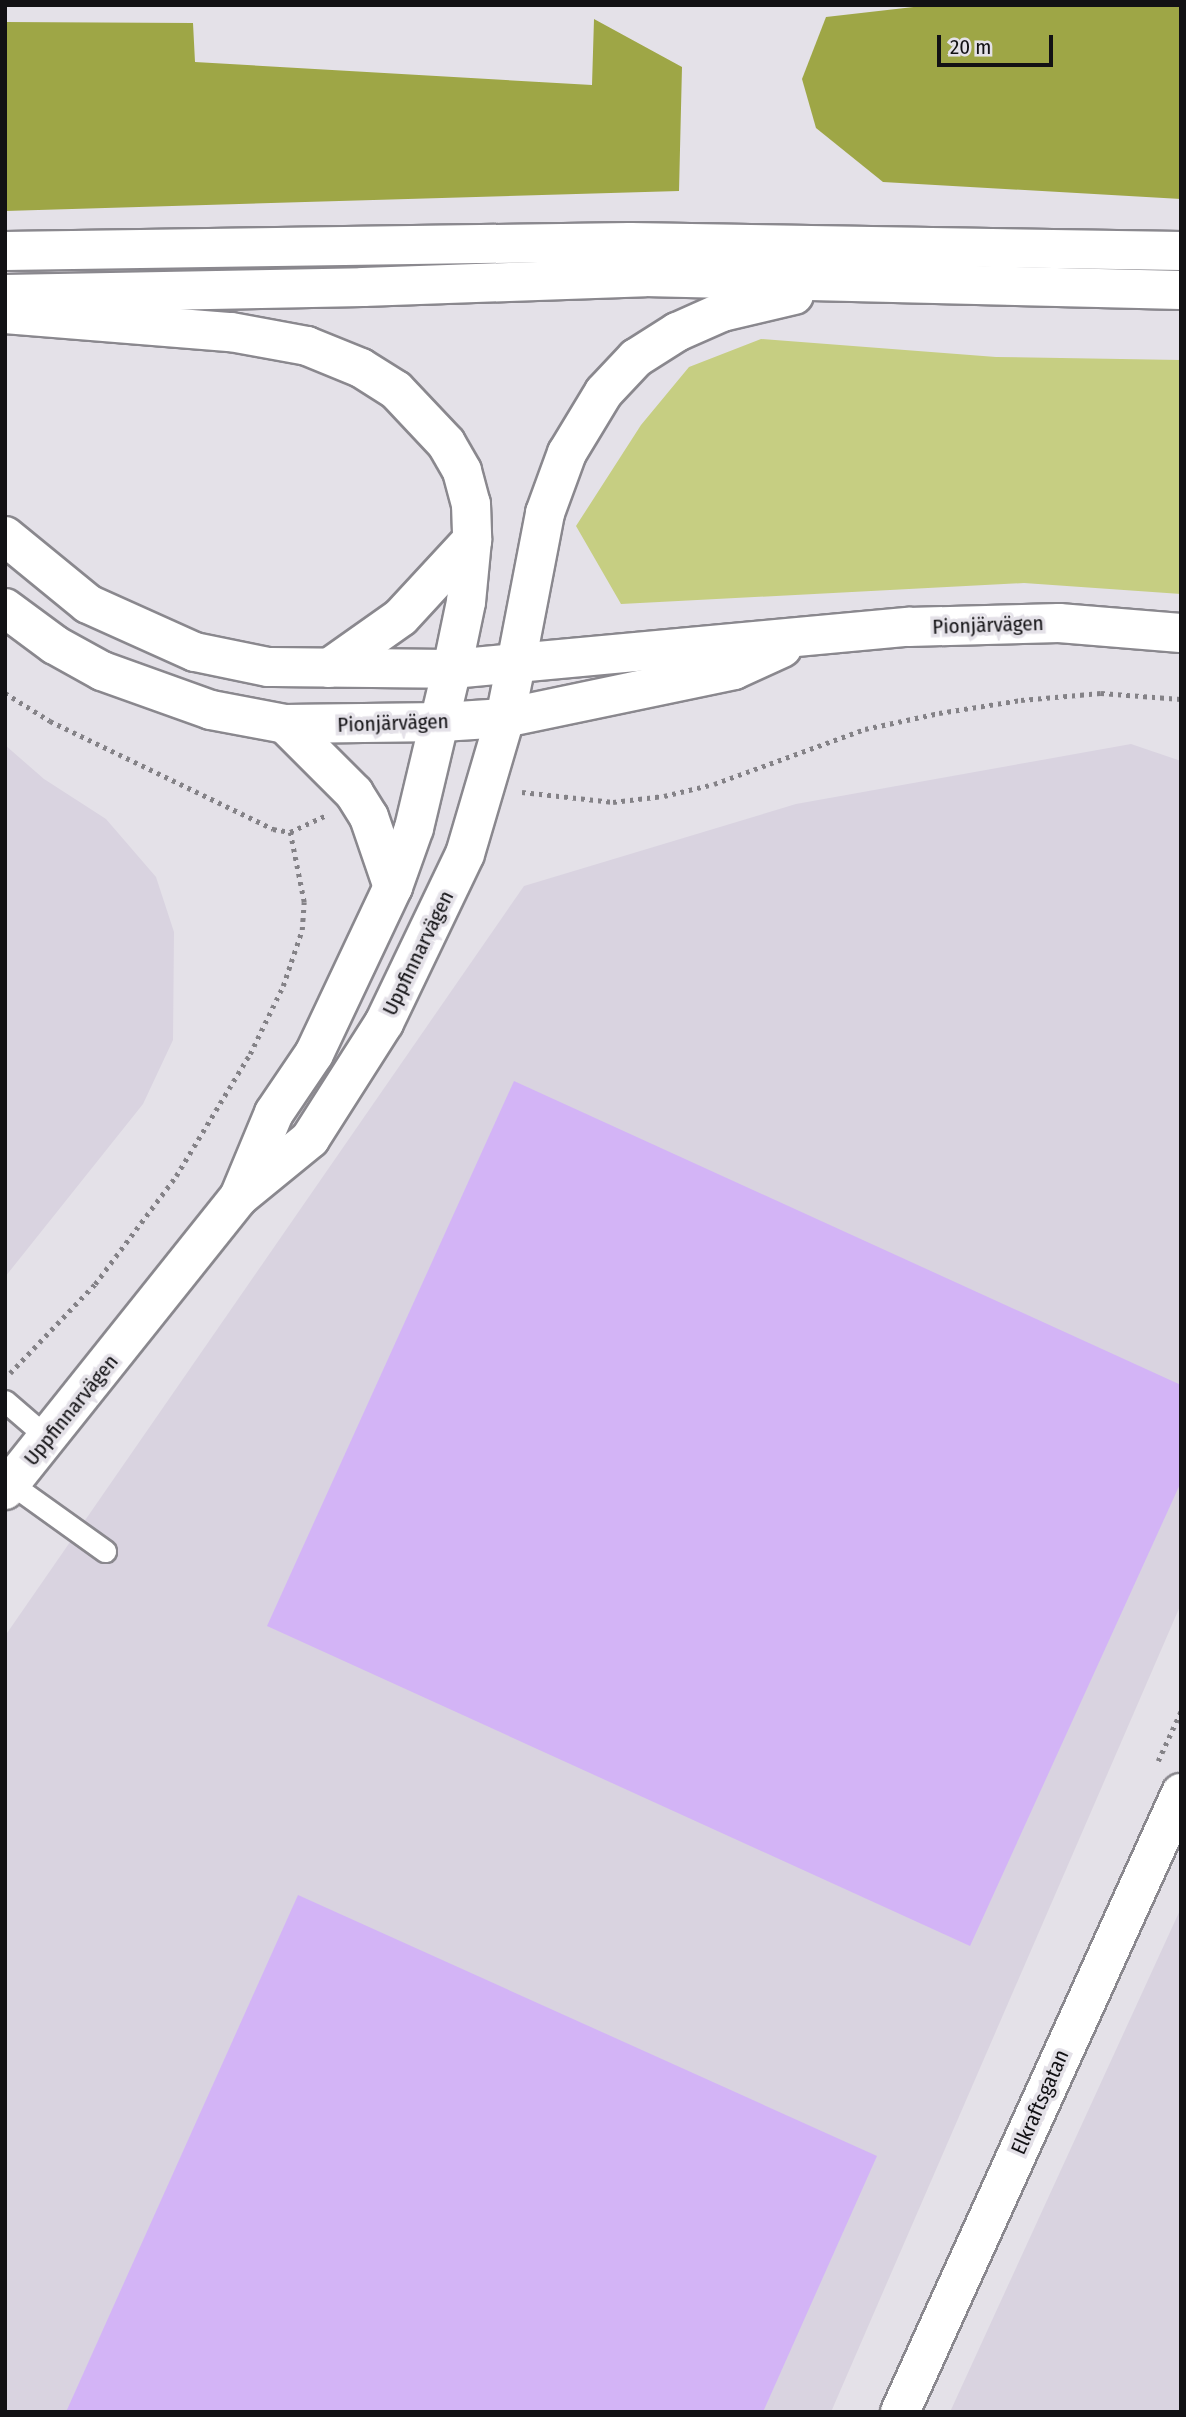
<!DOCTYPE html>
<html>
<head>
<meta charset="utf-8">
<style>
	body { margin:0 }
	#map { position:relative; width:1186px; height:2417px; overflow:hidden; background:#e4e1e8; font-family:"Fira Sans Condensed",sans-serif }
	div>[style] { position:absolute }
	.built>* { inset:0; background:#d9d3e0 }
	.green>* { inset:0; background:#c6ce82 }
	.forest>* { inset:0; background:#9ea646 }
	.building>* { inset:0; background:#d3b4f6 }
	.path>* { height:4.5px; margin-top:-2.25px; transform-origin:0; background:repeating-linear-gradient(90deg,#848287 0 3.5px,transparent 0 8.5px) }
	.roads { filter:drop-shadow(2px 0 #8a888e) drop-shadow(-2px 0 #8a888e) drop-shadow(0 2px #8a888e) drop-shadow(0 -2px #8a888e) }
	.service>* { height:21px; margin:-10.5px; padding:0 10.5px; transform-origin:10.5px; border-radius:10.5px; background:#fff }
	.minor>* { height:38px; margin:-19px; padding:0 19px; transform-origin:19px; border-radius:19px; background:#fff }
	.tertiary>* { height:38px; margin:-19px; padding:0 19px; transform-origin:19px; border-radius:19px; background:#fff }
	.secondary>* { height:38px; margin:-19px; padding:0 19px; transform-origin:19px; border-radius:19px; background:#fff }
	.motorway>* { height:38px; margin:-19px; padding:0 19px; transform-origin:19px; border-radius:19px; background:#fff }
	span { translate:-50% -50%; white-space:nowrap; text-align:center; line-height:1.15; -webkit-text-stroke:7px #e4e1e8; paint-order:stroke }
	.street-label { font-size:21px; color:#121114 }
	.frame { position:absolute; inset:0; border:7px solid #121114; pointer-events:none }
	.scale { position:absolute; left:937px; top:35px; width:116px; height:32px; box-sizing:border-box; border:4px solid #121114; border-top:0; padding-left:9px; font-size:21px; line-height:24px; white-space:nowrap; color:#121114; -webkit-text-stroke:5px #e4e1e8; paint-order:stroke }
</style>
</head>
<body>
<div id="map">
	<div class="built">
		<i style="clip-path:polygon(1131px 744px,1181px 761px,1181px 1604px,831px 2412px,5px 2412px,5px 1636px,524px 886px,796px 804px)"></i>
		<i style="clip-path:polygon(5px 745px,44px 779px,106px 819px,156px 877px,174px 932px,173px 1040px,143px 1104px,5px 1277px)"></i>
		<i style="clip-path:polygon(1181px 1908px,1181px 2412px,950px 2412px)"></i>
	</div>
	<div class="green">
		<i style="clip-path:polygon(761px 339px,996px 357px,1181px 360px,1181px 594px,1024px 583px,621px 604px,576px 526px,641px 425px,689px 367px)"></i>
	</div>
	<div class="forest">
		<i style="clip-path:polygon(931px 5px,1181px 5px,1181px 199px,883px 182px,816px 128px,802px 79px,826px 17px)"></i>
		<i style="clip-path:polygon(594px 19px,682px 67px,679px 191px,5px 211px,5px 22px,193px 23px,195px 62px,592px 85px)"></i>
	</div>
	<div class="building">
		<i style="clip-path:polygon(514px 1081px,1181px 1385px,1181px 1482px,970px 1946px,267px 1626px)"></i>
		<i style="clip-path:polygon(298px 1895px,877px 2156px,763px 2412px,66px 2412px)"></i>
	</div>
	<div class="path">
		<i style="left:5px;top:693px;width:53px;rotate:31.9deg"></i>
		<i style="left:50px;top:721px;width:248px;rotate:25.8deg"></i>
		<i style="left:273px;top:829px;width:17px;rotate:10deg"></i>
		<i style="left:290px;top:832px;width:38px;rotate:-25deg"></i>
		<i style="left:522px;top:792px;width:92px;rotate:6.3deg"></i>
		<i style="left:613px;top:802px;width:51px;rotate:-6.7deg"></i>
		<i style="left:664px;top:796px;width:51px;rotate:-13.5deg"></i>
		<i style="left:714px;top:784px;width:161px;rotate:-20deg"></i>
		<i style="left:865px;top:729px;width:76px;rotate:-12.2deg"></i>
		<i style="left:939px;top:713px;width:83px;rotate:-9deg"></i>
		<i style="left:1021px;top:700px;width:80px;rotate:-5deg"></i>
		<i style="left:1101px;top:693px;width:80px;rotate:4.3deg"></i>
		<i style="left:10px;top:1373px;width:123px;rotate:-46.3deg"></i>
		<i style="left:95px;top:1284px;width:135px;rotate:-53.1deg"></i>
		<i style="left:176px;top:1176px;width:143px;rotate:-58.8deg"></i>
		<i style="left:250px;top:1054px;width:76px;rotate:-64.1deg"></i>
		<i style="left:283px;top:986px;width:59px;rotate:-71.3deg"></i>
		<i style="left:302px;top:930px;width:28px;rotate:-86deg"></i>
		<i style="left:304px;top:902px;width:71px;rotate:-101.3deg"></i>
		<i style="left:1158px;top:1761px;width:55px;rotate:-65.3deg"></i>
	</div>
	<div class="roads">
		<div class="service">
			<i style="left:5px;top:1401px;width:57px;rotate:40.7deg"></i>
			<i style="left:10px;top:1483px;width:117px;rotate:35.6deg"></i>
		</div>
		<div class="minor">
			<i style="left:900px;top:2412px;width:680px;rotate:-65.58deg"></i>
		</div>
		<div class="tertiary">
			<i style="left:442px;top:722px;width:63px;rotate:-3.6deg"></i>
			<i style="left:505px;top:718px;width:234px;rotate:-11.8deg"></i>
			<i style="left:734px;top:670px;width:53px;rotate:-24.6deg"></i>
			<i style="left:285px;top:724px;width:98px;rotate:45deg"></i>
			<i style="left:354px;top:793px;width:28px;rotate:58deg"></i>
			<i style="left:369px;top:817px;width:74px;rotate:71.1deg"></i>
			<i style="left:239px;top:1197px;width:91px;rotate:-67.4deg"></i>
			<i style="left:274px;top:1113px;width:71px;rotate:-55.9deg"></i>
			<i style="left:314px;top:1054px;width:185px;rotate:-64.7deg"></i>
			<i style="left:393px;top:887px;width:63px;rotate:-70.4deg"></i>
			<i style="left:414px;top:828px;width:163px;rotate:-76.6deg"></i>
			<i style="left:452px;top:669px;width:459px;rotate:-5.3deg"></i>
			<i style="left:909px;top:627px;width:150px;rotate:-1.5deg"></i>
			<i style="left:1059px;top:623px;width:122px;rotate:4.7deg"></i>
			<i style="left:5px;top:1490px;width:375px;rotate:-51.4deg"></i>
			<i style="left:239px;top:1197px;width:92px;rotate:-39.2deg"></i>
			<i style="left:310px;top:1139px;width:138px;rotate:-57.5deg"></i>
			<i style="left:384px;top:1023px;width:187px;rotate:-64.4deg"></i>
			<i style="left:465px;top:854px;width:142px;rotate:-73.6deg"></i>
			<i style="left:505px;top:718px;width:55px;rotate:-78.5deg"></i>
		</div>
		<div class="secondary">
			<i style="left:5px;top:251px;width:625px;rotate:-0.83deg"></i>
			<i style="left:630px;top:242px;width:551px;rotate:0.94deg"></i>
			<i style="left:363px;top:287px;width:282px;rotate:-2deg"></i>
			<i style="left:645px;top:277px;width:536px;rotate:1.39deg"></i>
			<i style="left:5px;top:536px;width:107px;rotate:39.3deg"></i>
			<i style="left:88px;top:604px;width:117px;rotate:24.2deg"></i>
			<i style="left:195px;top:652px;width:75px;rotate:11.6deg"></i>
			<i style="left:268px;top:667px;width:184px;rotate:0.6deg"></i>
			<i style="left:5px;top:608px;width:62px;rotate:36.5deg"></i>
			<i style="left:55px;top:645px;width:54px;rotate:29deg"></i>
			<i style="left:102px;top:671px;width:116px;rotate:19.7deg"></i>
			<i style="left:211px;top:710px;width:75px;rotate:10.7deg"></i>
			<i style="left:285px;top:724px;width:157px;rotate:-0.7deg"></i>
			<i style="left:516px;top:664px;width:154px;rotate:-79.1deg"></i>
			<i style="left:545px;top:513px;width:64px;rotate:-69.9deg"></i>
			<i style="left:567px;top:453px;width:71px;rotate:-58.8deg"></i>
			<i style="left:604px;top:392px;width:47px;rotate:-46.7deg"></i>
			<i style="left:636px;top:358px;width:49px;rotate:-32.4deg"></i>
			<i style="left:677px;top:332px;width:49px;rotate:-24deg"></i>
			<i style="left:722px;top:312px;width:74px;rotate:-13.3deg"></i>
		</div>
		<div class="motorway">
			<i style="left:5px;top:294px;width:358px;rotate:-1.1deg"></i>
			<i style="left:5px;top:314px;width:227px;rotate:4.6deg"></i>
			<i style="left:231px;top:332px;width:77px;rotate:10.4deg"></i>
			<i style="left:307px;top:346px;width:58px;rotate:22.2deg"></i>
			<i style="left:361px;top:368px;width:41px;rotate:32.2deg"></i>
			<i style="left:396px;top:390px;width:73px;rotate:46.7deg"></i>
			<i style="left:446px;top:443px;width:32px;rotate:60deg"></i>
			<i style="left:462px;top:471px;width:34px;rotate:75deg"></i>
			<i style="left:471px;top:504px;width:36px;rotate:88deg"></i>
			<i style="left:472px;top:540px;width:62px;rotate:95.5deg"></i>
			<i style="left:466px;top:602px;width:68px;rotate:101.8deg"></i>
			<i style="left:329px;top:668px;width:88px;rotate:-35.3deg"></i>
			<i style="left:401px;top:617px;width:105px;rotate:-47.3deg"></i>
		</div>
	</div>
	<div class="street-label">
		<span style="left:988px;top:625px;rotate:-2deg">Pionjärvägen</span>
		<span style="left:393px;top:723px;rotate:-2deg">Pionjärvägen</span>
		<span style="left:418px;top:953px;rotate:-64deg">Uppfinnarvägen</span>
		<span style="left:71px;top:1410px;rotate:-51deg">Uppfinnarvägen</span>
		<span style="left:1040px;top:2102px;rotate:-66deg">Elkraftsgatan</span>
	</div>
	<div class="frame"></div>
	<div class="scale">20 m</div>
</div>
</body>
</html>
